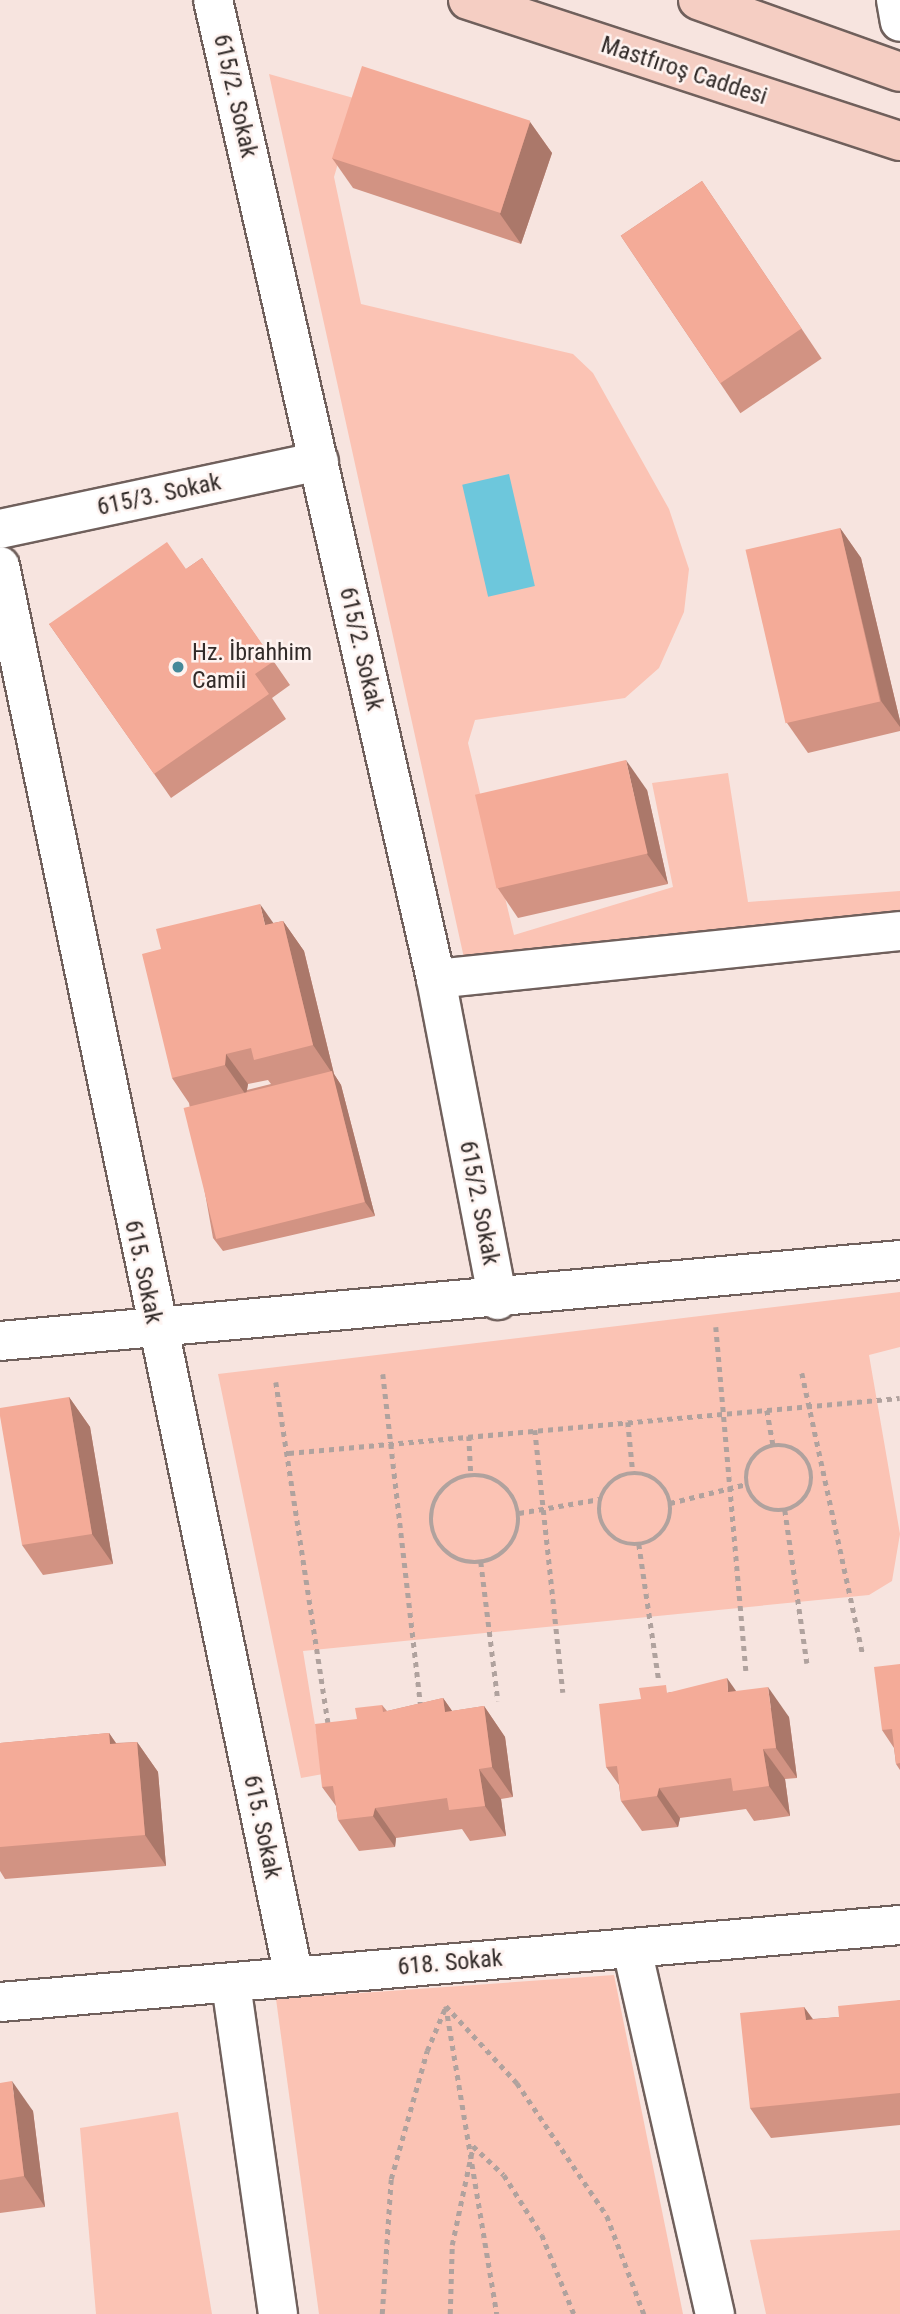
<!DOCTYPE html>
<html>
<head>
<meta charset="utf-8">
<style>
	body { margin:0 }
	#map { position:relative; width:900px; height:2314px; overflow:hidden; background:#f7e4df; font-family:"Roboto Condensed",sans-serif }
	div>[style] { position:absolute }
	.green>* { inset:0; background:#fbc3b4 }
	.water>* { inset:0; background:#6dc7dc; transform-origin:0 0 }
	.path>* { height:4.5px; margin-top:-2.25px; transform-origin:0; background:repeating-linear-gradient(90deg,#b0a29e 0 5px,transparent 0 10px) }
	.path>.ring { margin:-2.25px; padding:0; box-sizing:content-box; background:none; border:4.5px solid #b0a29e; border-radius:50% }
	.roads { filter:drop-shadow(2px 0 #70605c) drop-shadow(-2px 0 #70605c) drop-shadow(0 2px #70605c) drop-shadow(0 -2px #70605c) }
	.minor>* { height:38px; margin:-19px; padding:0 19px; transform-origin:19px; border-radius:19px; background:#fff }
	.secondary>* { height:38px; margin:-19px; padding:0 19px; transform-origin:19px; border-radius:19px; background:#f5cec3 }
	.wall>* { inset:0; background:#d29383; transform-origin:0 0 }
	.shaded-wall>* { inset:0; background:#ab786a }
	.building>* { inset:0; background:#f4ab98; transform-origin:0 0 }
	.dots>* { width:19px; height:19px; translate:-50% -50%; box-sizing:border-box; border:4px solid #fef3f0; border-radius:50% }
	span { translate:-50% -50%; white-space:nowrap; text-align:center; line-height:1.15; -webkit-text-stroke:5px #fef3f0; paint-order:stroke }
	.street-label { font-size:24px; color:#322b29 }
	.poi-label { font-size:24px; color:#322b29 }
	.left { translate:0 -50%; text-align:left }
</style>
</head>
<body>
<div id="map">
	<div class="green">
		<i style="clip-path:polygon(269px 74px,357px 99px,334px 177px,361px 304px,573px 354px,593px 373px,669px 509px,689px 569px,684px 612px,659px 668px,625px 698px,475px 720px,468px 743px,514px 935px,673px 887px,652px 783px,728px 773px,748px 902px,900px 891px,900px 916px,464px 958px)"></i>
		<i style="clip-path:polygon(900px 1292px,900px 1347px,869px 1355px,900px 1534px,892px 1581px,869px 1595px,303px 1651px,323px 1774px,301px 1778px,218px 1374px)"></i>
		<i style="clip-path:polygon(614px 1975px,683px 2314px,319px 2314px,276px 1999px)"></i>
		<i style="clip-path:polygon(178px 2112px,212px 2314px,96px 2314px,80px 2128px)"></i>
		<i style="clip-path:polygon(900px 2230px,900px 2314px,766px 2314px,750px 2240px)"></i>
	</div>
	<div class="water">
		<i style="left:509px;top:474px;width:115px;height:48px;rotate:77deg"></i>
	</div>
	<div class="path">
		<i style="left:716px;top:1327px;width:345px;rotate:85deg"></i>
		<i style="left:802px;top:1373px;width:289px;rotate:77.8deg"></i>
		<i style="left:383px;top:1374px;width:334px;rotate:83.5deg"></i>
		<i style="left:276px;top:1382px;width:345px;rotate:81.3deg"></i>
		<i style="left:767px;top:1410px;width:36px;rotate:80deg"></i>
		<i style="left:628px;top:1422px;width:51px;rotate:84.4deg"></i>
		<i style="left:535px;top:1430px;width:264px;rotate:83.9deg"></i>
		<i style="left:469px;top:1436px;width:40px;rotate:87.1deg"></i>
		<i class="ring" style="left:746px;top:1445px;width:61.5px;height:61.5px"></i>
		<i style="left:289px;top:1453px;width:613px;rotate:-5.14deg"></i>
		<i class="ring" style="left:599px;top:1473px;width:67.5px;height:67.5px"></i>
		<i class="ring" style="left:431px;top:1475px;width:83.5px;height:83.5px"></i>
		<i style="left:670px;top:1503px;width:79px;rotate:-13.9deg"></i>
		<i style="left:785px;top:1510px;width:155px;rotate:81.8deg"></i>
		<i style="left:519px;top:1513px;width:82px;rotate:-9.8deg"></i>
		<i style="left:639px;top:1544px;width:138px;rotate:81.7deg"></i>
		<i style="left:481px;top:1562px;width:140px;rotate:83deg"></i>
		<i style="left:446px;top:2006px;width:312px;rotate:80.6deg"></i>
		<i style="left:382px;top:2314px;width:135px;rotate:-86.2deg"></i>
		<i style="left:391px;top:2179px;width:133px;rotate:-74.3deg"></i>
		<i style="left:427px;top:2051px;width:49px;rotate:-67.1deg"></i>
		<i style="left:446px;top:2006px;width:105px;rotate:47.3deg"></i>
		<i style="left:517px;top:2083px;width:161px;rotate:55.9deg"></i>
		<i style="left:607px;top:2216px;width:105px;rotate:69.3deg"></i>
		<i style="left:450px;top:2314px;width:69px;rotate:-88.3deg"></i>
		<i style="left:452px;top:2245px;width:101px;rotate:-78deg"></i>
		<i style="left:473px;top:2146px;width:42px;rotate:43.1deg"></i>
		<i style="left:504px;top:2175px;width:71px;rotate:57.7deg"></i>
		<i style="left:542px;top:2235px;width:85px;rotate:67.9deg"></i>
	</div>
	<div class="roads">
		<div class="minor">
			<i style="left:213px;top:0;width:1004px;rotate:77.17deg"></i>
			<i style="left:436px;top:979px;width:327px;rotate:79.1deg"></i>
			<i style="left:896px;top:0;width:22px;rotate:80deg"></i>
			<i style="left:0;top:529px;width:326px;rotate:-12deg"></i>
			<i style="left:0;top:566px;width:1441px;rotate:78.23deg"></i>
			<i style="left:436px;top:979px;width:466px;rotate:-5.9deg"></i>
			<i style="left:0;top:1341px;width:904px;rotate:-5.14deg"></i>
			<i style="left:632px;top:1949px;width:374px;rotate:77.2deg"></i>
			<i style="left:231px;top:1984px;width:333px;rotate:81.9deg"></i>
			<i style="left:0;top:2002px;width:903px;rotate:-4.89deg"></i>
		</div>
		<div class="secondary">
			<i style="left:468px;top:0;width:454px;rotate:18.1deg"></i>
			<i style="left:698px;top:0;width:214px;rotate:19.6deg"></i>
		</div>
	</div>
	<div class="wall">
		<i style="clip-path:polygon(530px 122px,552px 153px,521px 244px,353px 188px,332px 158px)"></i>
		<i style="left:702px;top:181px;width:214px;height:98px;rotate:56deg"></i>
		<i style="clip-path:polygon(840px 528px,861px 558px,900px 721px,900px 731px,808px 753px,787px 723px)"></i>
		<i style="clip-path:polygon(202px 558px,290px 685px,272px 698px,286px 719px,171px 798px,49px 624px,186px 569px)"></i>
		<i style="clip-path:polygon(647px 790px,668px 884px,518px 918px,497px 887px)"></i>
		<i style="clip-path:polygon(evenodd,283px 921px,304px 951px,334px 1074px,341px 1085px,375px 1216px,223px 1251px,213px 1238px,189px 1103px,172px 1078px,273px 923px,283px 921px,268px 1080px,271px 1084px,247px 1090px,248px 1084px,268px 1080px)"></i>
		<i style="clip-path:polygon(69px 1397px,90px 1427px,113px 1564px,43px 1575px,22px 1545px)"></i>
		<i style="clip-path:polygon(900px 1664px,900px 1770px,896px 1764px,894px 1748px,882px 1730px)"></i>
		<i style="clip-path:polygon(736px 1691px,789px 1717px,797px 1778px,785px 1779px,790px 1816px,754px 1821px,746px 1809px,680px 1818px,678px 1827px,642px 1831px,621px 1801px,619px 1785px,606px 1767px,641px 1699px,671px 1692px)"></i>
		<i style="clip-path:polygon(443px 1698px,452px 1711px,484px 1706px,505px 1737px,513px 1797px,501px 1799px,506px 1836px,470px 1841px,462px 1829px,396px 1838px,395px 1847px,359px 1851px,338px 1820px,336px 1806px,322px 1787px,357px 1719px,382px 1705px,387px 1711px)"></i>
		<i style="clip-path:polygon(109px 1733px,116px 1743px,137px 1742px,158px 1772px,166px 1866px,5px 1879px,0 1871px,0 1743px)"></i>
		<i style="clip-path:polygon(900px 2000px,900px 2125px,771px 2138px,750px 2108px,804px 2007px,813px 2019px,839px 2017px)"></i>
		<i style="clip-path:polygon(0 2083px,33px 2111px,45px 2207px,0 2213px)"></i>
	</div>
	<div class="shaded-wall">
		<i style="clip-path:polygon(530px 122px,552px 153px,521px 244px,500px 214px)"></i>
		<i style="clip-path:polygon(840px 528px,861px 558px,900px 721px,900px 727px,881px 701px)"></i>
		<i style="clip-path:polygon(626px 760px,647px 790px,668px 884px,647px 854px)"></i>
		<i style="clip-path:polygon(260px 904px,281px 934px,265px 925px)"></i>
		<i style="clip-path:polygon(283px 921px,304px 951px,334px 1074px,341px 1085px,375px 1216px,365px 1202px,332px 1073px,313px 1045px)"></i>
		<i style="clip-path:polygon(226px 1054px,248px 1084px,246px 1095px,225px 1065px)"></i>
		<i style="clip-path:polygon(69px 1397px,90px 1427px,113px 1564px,92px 1534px)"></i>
		<i style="clip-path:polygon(727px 1678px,748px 1708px,728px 1692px)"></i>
		<i style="clip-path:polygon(768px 1687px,789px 1717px,797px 1778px,776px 1748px)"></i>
		<i style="clip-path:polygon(443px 1698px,464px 1728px,445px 1712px)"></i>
		<i style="clip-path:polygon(484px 1706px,505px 1737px,513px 1797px,492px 1767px)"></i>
		<i style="clip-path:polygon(109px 1733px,130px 1764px,110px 1744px)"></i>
		<i style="clip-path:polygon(137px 1742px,158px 1772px,166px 1866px,145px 1835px)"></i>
		<i style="clip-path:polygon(763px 1749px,785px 1779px,790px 1816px,769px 1786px)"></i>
		<i style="clip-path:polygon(479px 1769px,501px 1799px,506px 1836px,485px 1806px)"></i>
		<i style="clip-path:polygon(659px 1788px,680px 1818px,678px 1827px,657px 1796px)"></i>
		<i style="clip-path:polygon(375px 1808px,396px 1838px,395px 1847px,373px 1816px)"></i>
		<i style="clip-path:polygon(804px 2007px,825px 2037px,806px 2020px)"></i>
		<i style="clip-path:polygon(12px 2081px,33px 2111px,45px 2207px,24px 2176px)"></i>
	</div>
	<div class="building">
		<i style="left:362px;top:66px;width:177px;height:97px;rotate:18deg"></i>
		<i style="left:702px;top:181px;width:178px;height:98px;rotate:56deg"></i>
		<i style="left:840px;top:528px;width:178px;height:97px;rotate:77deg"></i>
		<i style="clip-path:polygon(167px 542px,186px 569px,202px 558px,274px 661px,255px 674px,269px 694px,154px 774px,49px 624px)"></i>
		<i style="left:626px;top:760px;width:96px;height:155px;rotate:77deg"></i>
		<i style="clip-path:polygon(260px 904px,265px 925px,283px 921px,313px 1045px,254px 1060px,251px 1048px,226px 1054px,225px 1065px,172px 1078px,142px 954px,161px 949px,156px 929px)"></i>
		<i style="left:332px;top:1071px;width:135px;height:153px;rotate:76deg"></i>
		<i style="clip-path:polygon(69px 1397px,92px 1534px,22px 1545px,0 1416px,0 1408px)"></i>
		<i style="clip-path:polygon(900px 1664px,900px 1763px,896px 1764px,892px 1729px,882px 1730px,874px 1667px)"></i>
		<i style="clip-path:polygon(727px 1678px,728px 1692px,768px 1687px,776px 1748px,763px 1749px,769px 1786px,733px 1791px,731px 1778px,659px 1788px,657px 1796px,621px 1801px,617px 1766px,606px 1767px,599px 1704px,641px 1699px,639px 1688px,666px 1685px,667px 1693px)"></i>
		<i style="clip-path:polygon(443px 1698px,445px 1712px,484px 1706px,492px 1767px,479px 1769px,485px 1806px,449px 1810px,447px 1798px,375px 1808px,373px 1816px,338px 1820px,333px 1786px,322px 1787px,315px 1724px,357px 1719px,355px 1708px,382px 1705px,383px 1712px)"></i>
		<i style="clip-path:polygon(109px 1733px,110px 1744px,137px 1742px,145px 1835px,0 1847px,0 1743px)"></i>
		<i style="clip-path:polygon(900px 2000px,900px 2093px,750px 2108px,740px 2013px,804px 2007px,806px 2020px,839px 2017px,838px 2006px)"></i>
		<i style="clip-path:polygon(12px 2081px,24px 2176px,0 2180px,0 2083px)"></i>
	</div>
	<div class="dots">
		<i style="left:178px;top:667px;background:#468999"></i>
	</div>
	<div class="street-label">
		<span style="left:684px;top:71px;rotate:18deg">Mastfıroş Caddesi</span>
		<span style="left:235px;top:96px;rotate:77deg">615/2. Sokak</span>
		<span style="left:159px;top:495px;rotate:-12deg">615/3. Sokak</span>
		<span style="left:361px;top:649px;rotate:77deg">615/2. Sokak</span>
		<span style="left:479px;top:1203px;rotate:79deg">615/2. Sokak</span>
		<span style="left:143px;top:1272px;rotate:78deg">615. Sokak</span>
		<span style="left:262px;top:1827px;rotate:78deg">615. Sokak</span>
		<span style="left:450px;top:1963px;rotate:-5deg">618. Sokak</span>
	</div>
	<div class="poi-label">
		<span class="left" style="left:192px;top:667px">Hz. İbrahhim<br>Camii</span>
	</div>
</div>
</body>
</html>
